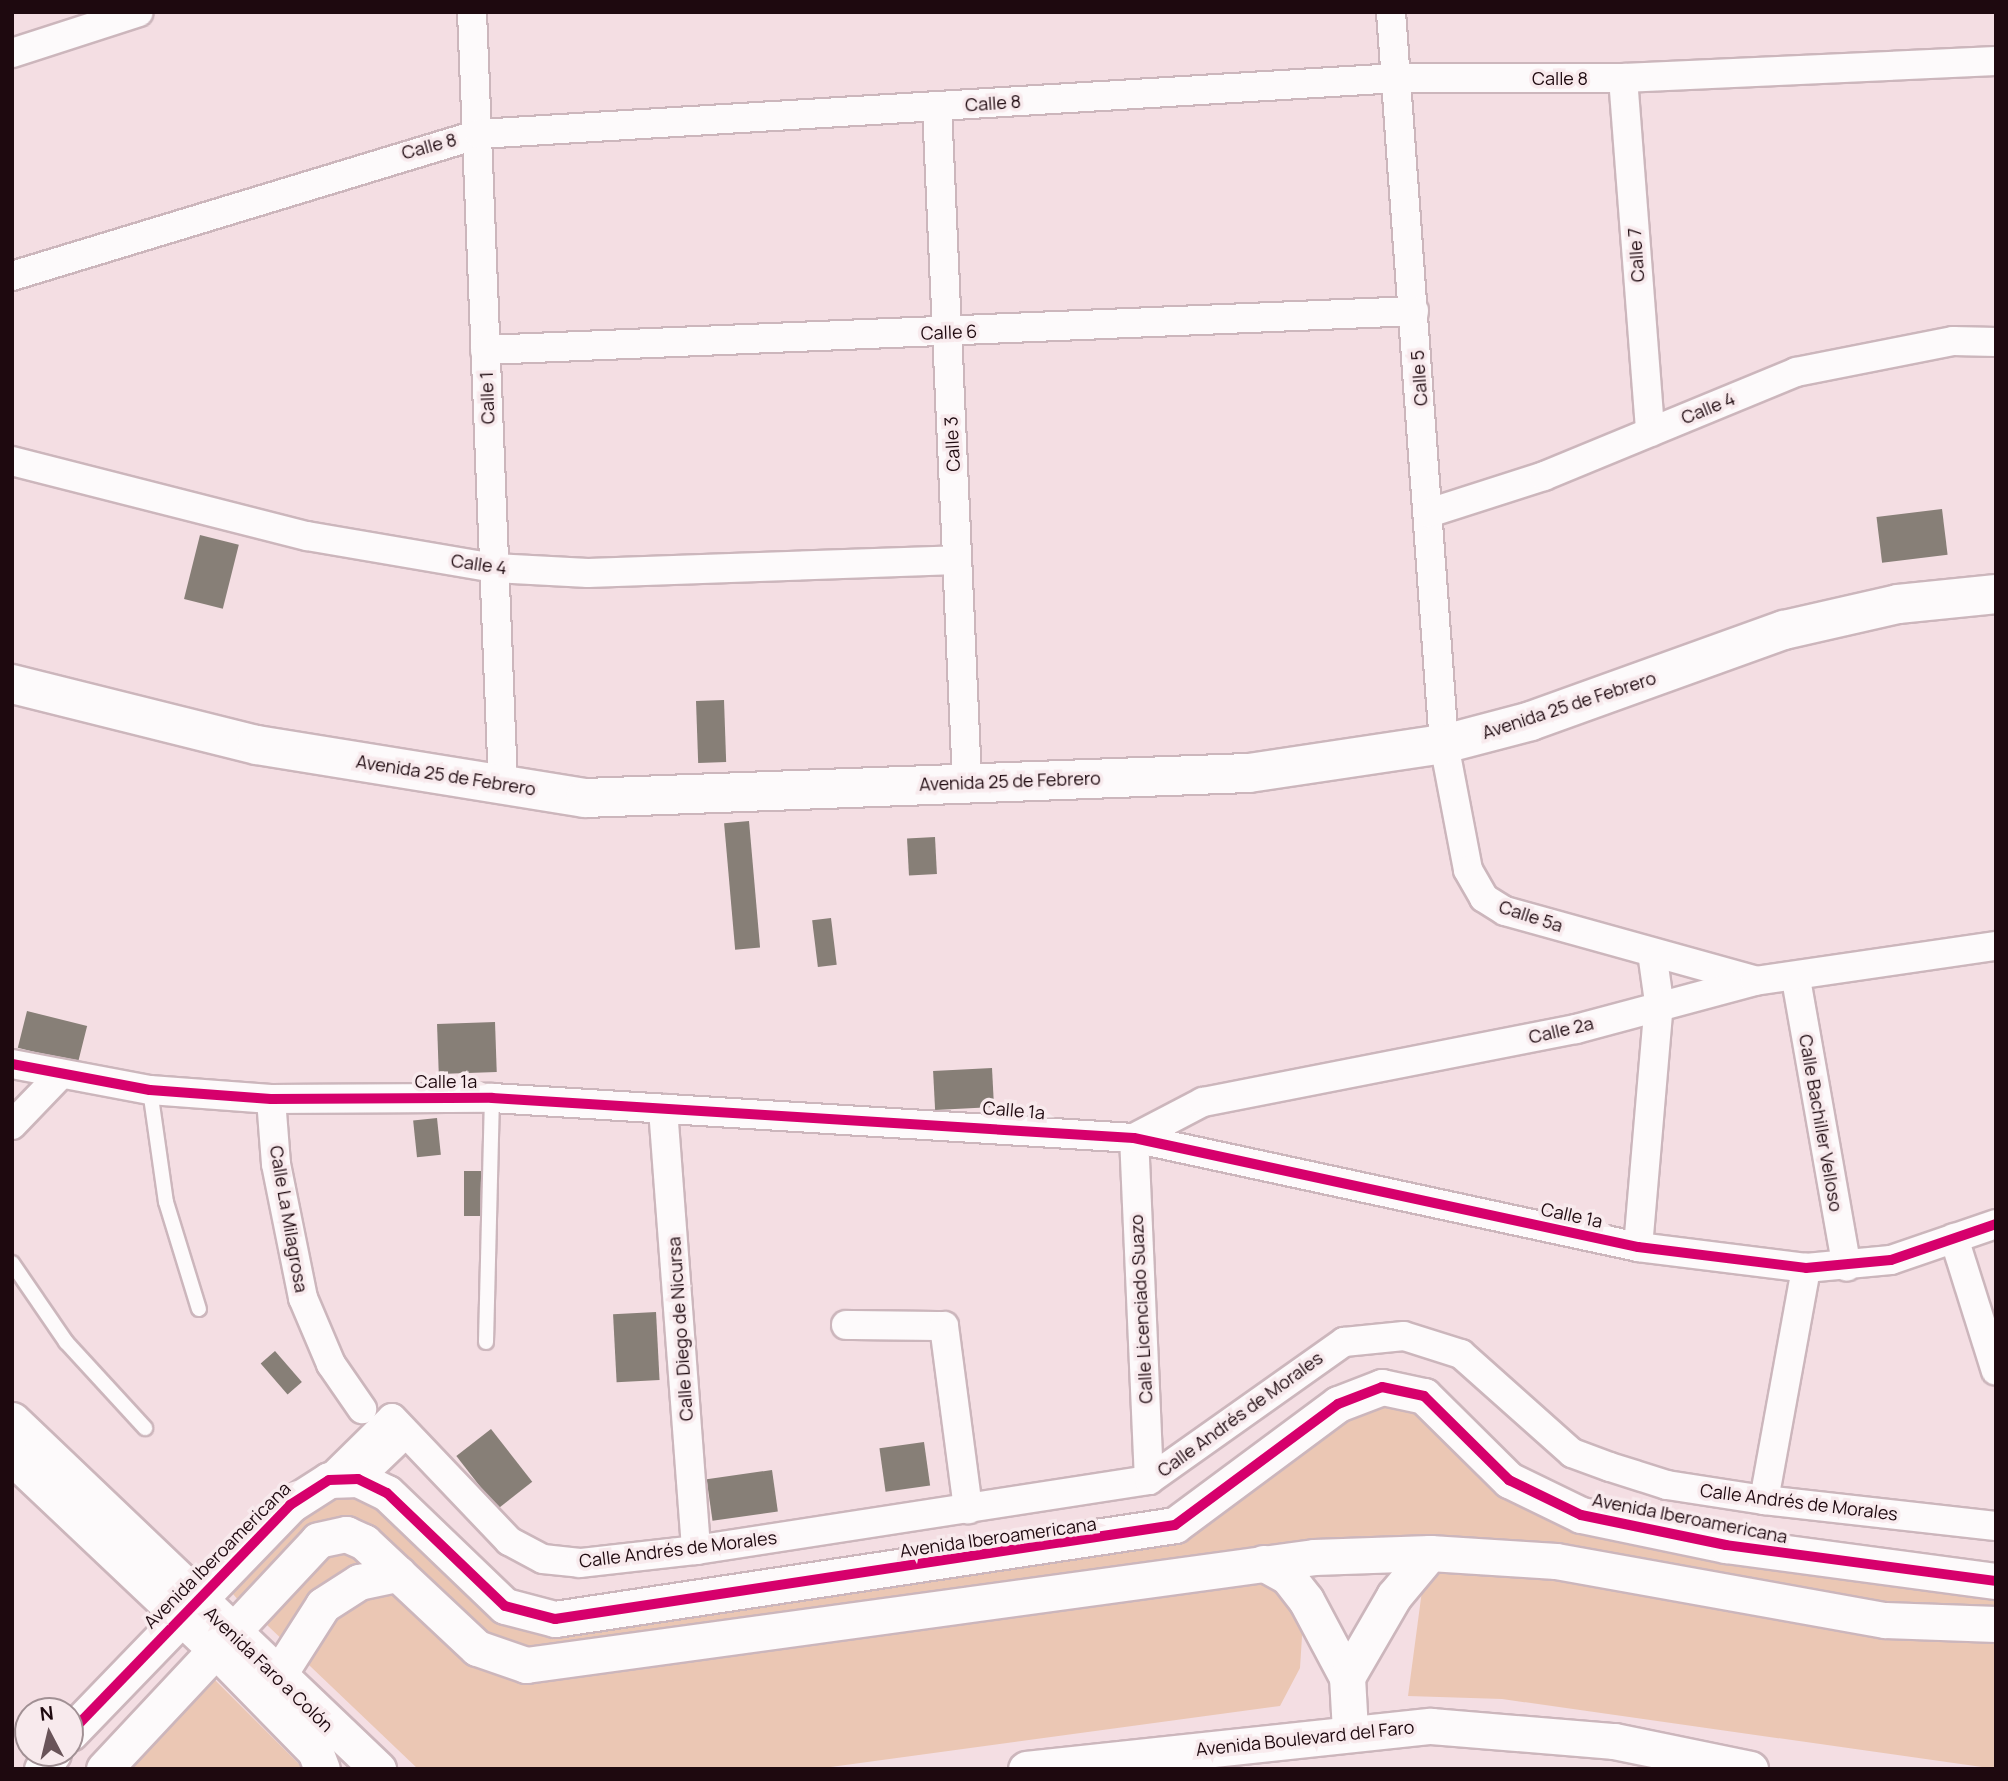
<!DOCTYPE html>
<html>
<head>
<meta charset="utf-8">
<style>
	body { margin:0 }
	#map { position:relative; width:2008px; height:1781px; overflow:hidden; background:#f4dee3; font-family:Manrope,sans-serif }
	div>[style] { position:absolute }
	.green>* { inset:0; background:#ebc7b4 }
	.building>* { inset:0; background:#877f77; transform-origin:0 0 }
	.roads { filter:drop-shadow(2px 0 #ccb6bc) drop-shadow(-2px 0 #ccb6bc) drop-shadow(0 2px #ccb6bc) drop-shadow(0 -2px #ccb6bc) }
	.service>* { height:14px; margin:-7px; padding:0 7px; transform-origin:7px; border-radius:7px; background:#fdfafb }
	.minor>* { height:28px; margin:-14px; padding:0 14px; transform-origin:14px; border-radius:14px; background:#fdfafb }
	.tertiary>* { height:35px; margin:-17.5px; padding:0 17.5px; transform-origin:17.5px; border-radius:17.5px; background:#fdfafb }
	.secondary>* { height:38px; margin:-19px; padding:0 19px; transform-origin:19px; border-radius:19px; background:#fdfafb }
	.cycleway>* { height:10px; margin:-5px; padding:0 5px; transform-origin:5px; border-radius:5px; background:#d6006c }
	span { translate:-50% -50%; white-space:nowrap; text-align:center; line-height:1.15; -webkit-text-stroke:7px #f8eaed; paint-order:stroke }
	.street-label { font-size:18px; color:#1e090f }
	.frame { position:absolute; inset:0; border:14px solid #1e090f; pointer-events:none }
	.north { position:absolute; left:14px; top:1697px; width:70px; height:70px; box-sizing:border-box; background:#f8eaed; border:2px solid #a19094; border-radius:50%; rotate:353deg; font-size:19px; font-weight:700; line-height:28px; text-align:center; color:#1e090f }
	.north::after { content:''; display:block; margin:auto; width:24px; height:32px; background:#695459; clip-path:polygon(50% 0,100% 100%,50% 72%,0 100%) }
</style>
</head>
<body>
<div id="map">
	<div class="green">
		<i style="clip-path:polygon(1383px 1392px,1424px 1403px,1510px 1485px,1996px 1589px,1996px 1619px,1428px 1547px,520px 1657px,482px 1641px,346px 1526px,244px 1607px,222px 1581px,310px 1494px,357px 1485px,505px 1612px,1115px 1544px)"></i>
		<i style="clip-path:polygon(353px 1550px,475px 1659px,1243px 1577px,1271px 1586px,1303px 1621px,1300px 1668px,1280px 1706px,816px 1769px,418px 1769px,267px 1625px,323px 1554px)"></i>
		<i style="clip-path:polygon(1425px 1568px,1566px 1575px,1996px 1638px,1996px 1769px,1502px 1699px,1408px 1696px)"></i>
		<i style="clip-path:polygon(211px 1676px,304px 1769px,118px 1769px)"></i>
	</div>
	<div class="building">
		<i style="left:1942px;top:509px;width:46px;height:66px;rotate:83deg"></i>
		<i style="left:200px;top:535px;width:40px;height:66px;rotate:14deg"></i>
		<i style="left:724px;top:700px;width:62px;height:28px;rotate:88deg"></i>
		<i style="left:749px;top:821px;width:127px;height:25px;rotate:85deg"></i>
		<i style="left:935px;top:837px;width:37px;height:28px;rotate:87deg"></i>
		<i style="left:831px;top:918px;width:47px;height:19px;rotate:83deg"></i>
		<i style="left:27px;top:1011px;width:62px;height:38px;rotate:14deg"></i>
		<i style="left:495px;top:1022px;width:50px;height:58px;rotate:88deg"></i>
		<i style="left:992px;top:1068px;width:39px;height:59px;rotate:87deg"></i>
		<i style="left:437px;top:1118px;width:37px;height:24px;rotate:84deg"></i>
		<i style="left:464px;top:1171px;width:17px;height:45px"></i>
		<i style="left:656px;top:1312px;width:68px;height:43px;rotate:87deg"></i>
		<i style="left:275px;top:1351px;width:41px;height:19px;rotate:49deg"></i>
		<i style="left:491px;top:1429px;width:67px;height:44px;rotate:52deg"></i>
		<i style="left:924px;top:1442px;width:44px;height:45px;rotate:82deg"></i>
		<i style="left:772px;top:1470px;width:42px;height:66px;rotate:82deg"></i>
	</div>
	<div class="roads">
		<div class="service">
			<i style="left:150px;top:1090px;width:113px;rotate:81.9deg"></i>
			<i style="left:166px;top:1202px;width:112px;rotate:72.9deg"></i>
			<i style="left:12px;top:1263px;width:96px;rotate:55.6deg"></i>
			<i style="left:66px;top:1342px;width:117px;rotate:47.4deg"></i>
			<i style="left:486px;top:1342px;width:244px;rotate:-88.6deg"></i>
		</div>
		<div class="minor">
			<i style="left:472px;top:12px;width:772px;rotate:87.7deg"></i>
			<i style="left:1391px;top:12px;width:734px;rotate:85.86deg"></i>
			<i style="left:1444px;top:744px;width:128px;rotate:79.2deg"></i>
			<i style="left:1468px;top:870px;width:32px;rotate:60deg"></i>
			<i style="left:1484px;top:898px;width:25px;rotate:32deg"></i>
			<i style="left:1505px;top:911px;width:257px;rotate:15.5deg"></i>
			<i style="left:12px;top:53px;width:133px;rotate:-17.9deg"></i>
			<i style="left:1623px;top:78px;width:355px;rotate:85.6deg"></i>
			<i style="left:937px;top:107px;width:675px;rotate:87.45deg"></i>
			<i style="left:12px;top:276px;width:488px;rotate:-16.9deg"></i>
			<i style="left:479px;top:134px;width:919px;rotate:-3.49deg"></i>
			<i style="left:1396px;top:78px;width:227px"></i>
			<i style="left:1623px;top:78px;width:373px;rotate:-2.6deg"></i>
			<i style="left:485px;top:350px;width:930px;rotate:-2.4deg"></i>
			<i style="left:12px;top:461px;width:304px;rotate:14.3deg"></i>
			<i style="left:307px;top:536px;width:190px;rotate:9.7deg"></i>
			<i style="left:494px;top:568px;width:94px;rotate:3deg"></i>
			<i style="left:588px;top:573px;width:369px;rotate:-2deg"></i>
			<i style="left:1429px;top:513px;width:121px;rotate:-17.8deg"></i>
			<i style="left:1544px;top:476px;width:273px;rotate:-22.4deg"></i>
			<i style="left:1796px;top:372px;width:160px;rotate:-11.2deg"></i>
			<i style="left:1953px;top:341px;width:43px;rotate:1.3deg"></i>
			<i style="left:1796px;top:979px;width:292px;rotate:80deg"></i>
			<i style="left:12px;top:1064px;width:140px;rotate:10.7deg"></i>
			<i style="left:150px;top:1090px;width:121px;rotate:4.3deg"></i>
			<i style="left:271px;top:1099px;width:221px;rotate:-0.3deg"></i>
			<i style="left:492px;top:1098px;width:643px;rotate:3.57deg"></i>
			<i style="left:1134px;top:1138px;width:516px;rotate:12.2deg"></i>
			<i style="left:1638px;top:1247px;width:169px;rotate:7.1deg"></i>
			<i style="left:1806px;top:1268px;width:85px;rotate:-5.4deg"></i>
			<i style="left:1891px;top:1260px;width:111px;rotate:-18.9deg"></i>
			<i style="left:271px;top:1099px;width:65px;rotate:85.6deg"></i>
			<i style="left:276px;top:1164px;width:137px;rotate:78.6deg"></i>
			<i style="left:303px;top:1298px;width:72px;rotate:67deg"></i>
			<i style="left:331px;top:1364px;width:55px;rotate:55.4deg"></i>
			<i style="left:663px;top:1109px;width:442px;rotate:85.7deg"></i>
			<i style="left:12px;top:1125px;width:71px;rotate:-46.1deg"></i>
			<i style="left:1954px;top:1238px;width:139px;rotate:72.5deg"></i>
			<i style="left:1638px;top:1247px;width:246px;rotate:-85.1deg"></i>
			<i style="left:1659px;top:1002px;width:50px;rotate:-98deg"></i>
			<i style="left:846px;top:1325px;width:98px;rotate:0.6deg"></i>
			<i style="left:944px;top:1326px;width:185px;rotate:82.5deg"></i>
			<i style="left:358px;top:1479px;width:65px;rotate:-43.8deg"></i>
			<i style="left:329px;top:1480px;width:88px;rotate:-44.5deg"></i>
			<i style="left:392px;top:1418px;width:170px;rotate:46.4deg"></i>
			<i style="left:509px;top:1541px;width:38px;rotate:28deg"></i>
			<i style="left:543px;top:1559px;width:37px;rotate:6deg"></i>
			<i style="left:580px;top:1563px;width:117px;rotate:-6.4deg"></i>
			<i style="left:696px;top:1550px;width:458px;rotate:-8.8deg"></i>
			<i style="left:1149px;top:1480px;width:239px;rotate:-35.3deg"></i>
			<i style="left:1344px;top:1342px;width:60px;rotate:-5.7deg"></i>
			<i style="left:1404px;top:1336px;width:60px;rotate:17.5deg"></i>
			<i style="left:1461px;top:1354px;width:149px;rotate:41.7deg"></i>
			<i style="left:1572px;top:1453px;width:40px;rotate:20.2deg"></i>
			<i style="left:1610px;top:1467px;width:60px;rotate:17.5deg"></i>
			<i style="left:1667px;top:1485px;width:98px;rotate:8.8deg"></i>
			<i style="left:1764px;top:1500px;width:233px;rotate:6.4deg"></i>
			<i style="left:1149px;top:1480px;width:342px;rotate:-92.5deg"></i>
			<i style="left:1134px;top:1138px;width:78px;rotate:-27.6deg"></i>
			<i style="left:1203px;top:1102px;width:380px;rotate:-11.1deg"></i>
			<i style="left:1576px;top:1029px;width:185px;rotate:-15deg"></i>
			<i style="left:1755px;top:981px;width:244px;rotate:-8.3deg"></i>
			<i style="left:1764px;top:1500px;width:236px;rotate:-79.7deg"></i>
		</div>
		<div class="tertiary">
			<i style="left:12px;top:1420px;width:506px;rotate:43.64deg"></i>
			<i style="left:12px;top:1457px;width:279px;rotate:43.4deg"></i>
			<i style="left:215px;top:1649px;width:143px;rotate:45.6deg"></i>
			<i style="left:315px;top:1751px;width:19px;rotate:69deg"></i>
			<i style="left:1263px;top:1563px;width:29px;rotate:29deg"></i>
			<i style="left:1288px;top:1577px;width:29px;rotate:52deg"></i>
			<i style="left:1306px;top:1600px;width:87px;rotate:62deg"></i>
			<i style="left:1347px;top:1677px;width:53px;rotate:86.8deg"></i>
			<i style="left:277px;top:1677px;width:85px;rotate:-57.4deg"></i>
			<i style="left:323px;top:1605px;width:43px;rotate:-32.6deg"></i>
			<i style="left:359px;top:1582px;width:40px;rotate:-12deg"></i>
			<i style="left:1347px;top:1677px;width:94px;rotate:-59.9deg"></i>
			<i style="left:1394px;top:1596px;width:56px;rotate:-50.1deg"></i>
			<i style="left:70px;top:1733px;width:317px;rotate:-46deg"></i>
			<i style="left:290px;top:1505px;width:46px;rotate:-32.7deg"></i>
			<i style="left:329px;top:1480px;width:29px;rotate:-2deg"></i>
			<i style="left:358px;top:1479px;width:32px;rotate:26deg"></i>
			<i style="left:387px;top:1493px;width:163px;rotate:43.8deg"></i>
			<i style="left:505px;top:1606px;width:52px;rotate:14.6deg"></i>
			<i style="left:555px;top:1619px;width:627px;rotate:-8.62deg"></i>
			<i style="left:1175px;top:1525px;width:203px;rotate:-36.6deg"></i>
			<i style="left:1338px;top:1404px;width:47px;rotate:-21.1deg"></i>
			<i style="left:1382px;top:1387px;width:43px;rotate:12.1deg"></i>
			<i style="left:1424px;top:1396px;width:120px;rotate:44.7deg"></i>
			<i style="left:1509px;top:1480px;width:80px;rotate:25.9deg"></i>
			<i style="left:1581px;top:1515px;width:148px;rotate:11.7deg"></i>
			<i style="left:1726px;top:1545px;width:272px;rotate:7.6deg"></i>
			<i style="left:42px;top:1769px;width:19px;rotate:-55deg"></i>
			<i style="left:104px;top:1769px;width:313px;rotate:-46.9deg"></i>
			<i style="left:318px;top:1540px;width:29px;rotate:-12deg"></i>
			<i style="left:346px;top:1534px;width:20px;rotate:24deg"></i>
			<i style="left:364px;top:1542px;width:155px;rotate:43.2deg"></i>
			<i style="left:477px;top:1648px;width:52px;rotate:19.1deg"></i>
			<i style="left:526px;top:1665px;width:795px;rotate:-7.8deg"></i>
			<i style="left:1314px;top:1557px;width:116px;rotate:-2deg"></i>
			<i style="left:1430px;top:1553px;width:126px;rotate:3.6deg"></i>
			<i style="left:1556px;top:1561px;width:334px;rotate:10.2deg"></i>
			<i style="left:1885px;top:1620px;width:111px;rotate:2.1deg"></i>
			<i style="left:1026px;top:1769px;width:407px;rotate:-6.1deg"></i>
			<i style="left:1431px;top:1726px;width:184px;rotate:4.7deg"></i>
			<i style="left:1614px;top:1741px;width:139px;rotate:11.6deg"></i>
		</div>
		<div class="secondary">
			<i style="left:12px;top:684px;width:252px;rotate:14deg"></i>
			<i style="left:257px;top:745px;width:332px;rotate:9.2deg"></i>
			<i style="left:585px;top:798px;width:664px;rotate:-2.16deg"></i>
			<i style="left:1249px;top:773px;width:197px;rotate:-8.5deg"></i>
			<i style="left:1444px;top:744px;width:90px;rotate:-14.8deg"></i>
			<i style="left:1531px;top:721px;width:269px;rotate:-19.8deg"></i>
			<i style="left:1784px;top:630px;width:117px;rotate:-12.8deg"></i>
			<i style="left:1898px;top:604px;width:99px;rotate:-5.8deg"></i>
		</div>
	</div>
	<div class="cycleway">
		<i style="left:12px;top:1064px;width:140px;rotate:10.7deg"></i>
		<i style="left:150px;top:1090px;width:121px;rotate:4.3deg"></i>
		<i style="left:271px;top:1099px;width:221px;rotate:-0.3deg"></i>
		<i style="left:492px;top:1098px;width:643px;rotate:3.57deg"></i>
		<i style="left:1134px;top:1138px;width:516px;rotate:12.2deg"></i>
		<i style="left:1638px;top:1247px;width:169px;rotate:7.1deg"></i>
		<i style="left:1806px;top:1268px;width:85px;rotate:-5.4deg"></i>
		<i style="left:1891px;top:1260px;width:111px;rotate:-18.9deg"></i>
		<i style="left:70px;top:1733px;width:317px;rotate:-46deg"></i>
		<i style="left:290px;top:1505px;width:46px;rotate:-32.7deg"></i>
		<i style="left:329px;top:1480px;width:29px;rotate:-2deg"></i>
		<i style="left:358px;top:1479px;width:32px;rotate:26deg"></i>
		<i style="left:387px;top:1493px;width:163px;rotate:43.8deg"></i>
		<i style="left:505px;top:1606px;width:52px;rotate:14.6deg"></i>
		<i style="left:555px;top:1619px;width:627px;rotate:-8.62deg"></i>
		<i style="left:1175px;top:1525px;width:203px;rotate:-36.6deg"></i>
		<i style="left:1338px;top:1404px;width:47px;rotate:-21.1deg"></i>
		<i style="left:1382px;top:1387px;width:43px;rotate:12.1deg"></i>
		<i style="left:1424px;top:1396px;width:120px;rotate:44.7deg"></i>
		<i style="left:1509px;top:1480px;width:80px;rotate:25.9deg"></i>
		<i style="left:1581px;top:1515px;width:148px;rotate:11.7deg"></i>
		<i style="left:1726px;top:1545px;width:272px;rotate:7.6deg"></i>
	</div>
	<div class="street-label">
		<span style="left:1560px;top:78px">Calle 8</span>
		<span style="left:993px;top:103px;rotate:-4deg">Calle 8</span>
		<span style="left:429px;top:146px;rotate:-15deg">Calle 8</span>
		<span style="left:1636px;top:255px;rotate:-94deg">Calle 7</span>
		<span style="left:949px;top:332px;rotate:-2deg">Calle 6</span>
		<span style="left:1419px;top:378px;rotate:-94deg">Calle 5</span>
		<span style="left:487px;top:398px;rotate:-92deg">Calle 1</span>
		<span style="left:1708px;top:408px;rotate:-22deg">Calle 4</span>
		<span style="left:952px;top:444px;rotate:-93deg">Calle 3</span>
		<span style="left:479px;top:564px;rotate:8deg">Calle 4</span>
		<span style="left:1569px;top:705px;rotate:-18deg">Avenida 25 de Febrero</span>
		<span style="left:446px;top:775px;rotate:9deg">Avenida 25 de Febrero</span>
		<span style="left:1010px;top:781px;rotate:-2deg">Avenida 25 de Febrero</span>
		<span style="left:1531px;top:916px;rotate:18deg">Calle 5a</span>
		<span style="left:1561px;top:1030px;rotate:-13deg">Calle 2a</span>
		<span style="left:446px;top:1081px">Calle 1a</span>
		<span style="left:1014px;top:1110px;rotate:5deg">Calle 1a</span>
		<span style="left:1821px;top:1123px;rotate:80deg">Calle Bachiller Velloso</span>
		<span style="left:1572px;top:1215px;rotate:12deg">Calle 1a</span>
		<span style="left:289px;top:1219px;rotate:80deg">Calle La Milagrosa</span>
		<span style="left:1141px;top:1309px;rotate:-93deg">Calle Licenciado Suazo</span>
		<span style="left:680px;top:1329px;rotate:-94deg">Calle Diego de Nicursa</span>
		<span style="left:1240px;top:1414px;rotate:-36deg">Calle Andrés de Morales</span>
		<span style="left:1799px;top:1502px;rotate:7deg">Calle Andrés de Morales</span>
		<span style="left:1690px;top:1518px;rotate:11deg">Avenida Iberoamericana</span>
		<span style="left:998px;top:1537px;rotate:-8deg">Avenida Iberoamericana</span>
		<span style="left:678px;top:1549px;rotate:-7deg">Calle Andrés de Morales</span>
		<span style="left:217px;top:1555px;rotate:-45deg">Avenida Iberoamericana</span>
		<span style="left:269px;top:1669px;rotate:44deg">Avenida Faro a Colón</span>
		<span style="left:1305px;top:1738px;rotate:-6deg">Avenida Boulevard del Faro</span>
	</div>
	<div class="frame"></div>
	<div class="north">N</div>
</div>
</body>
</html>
